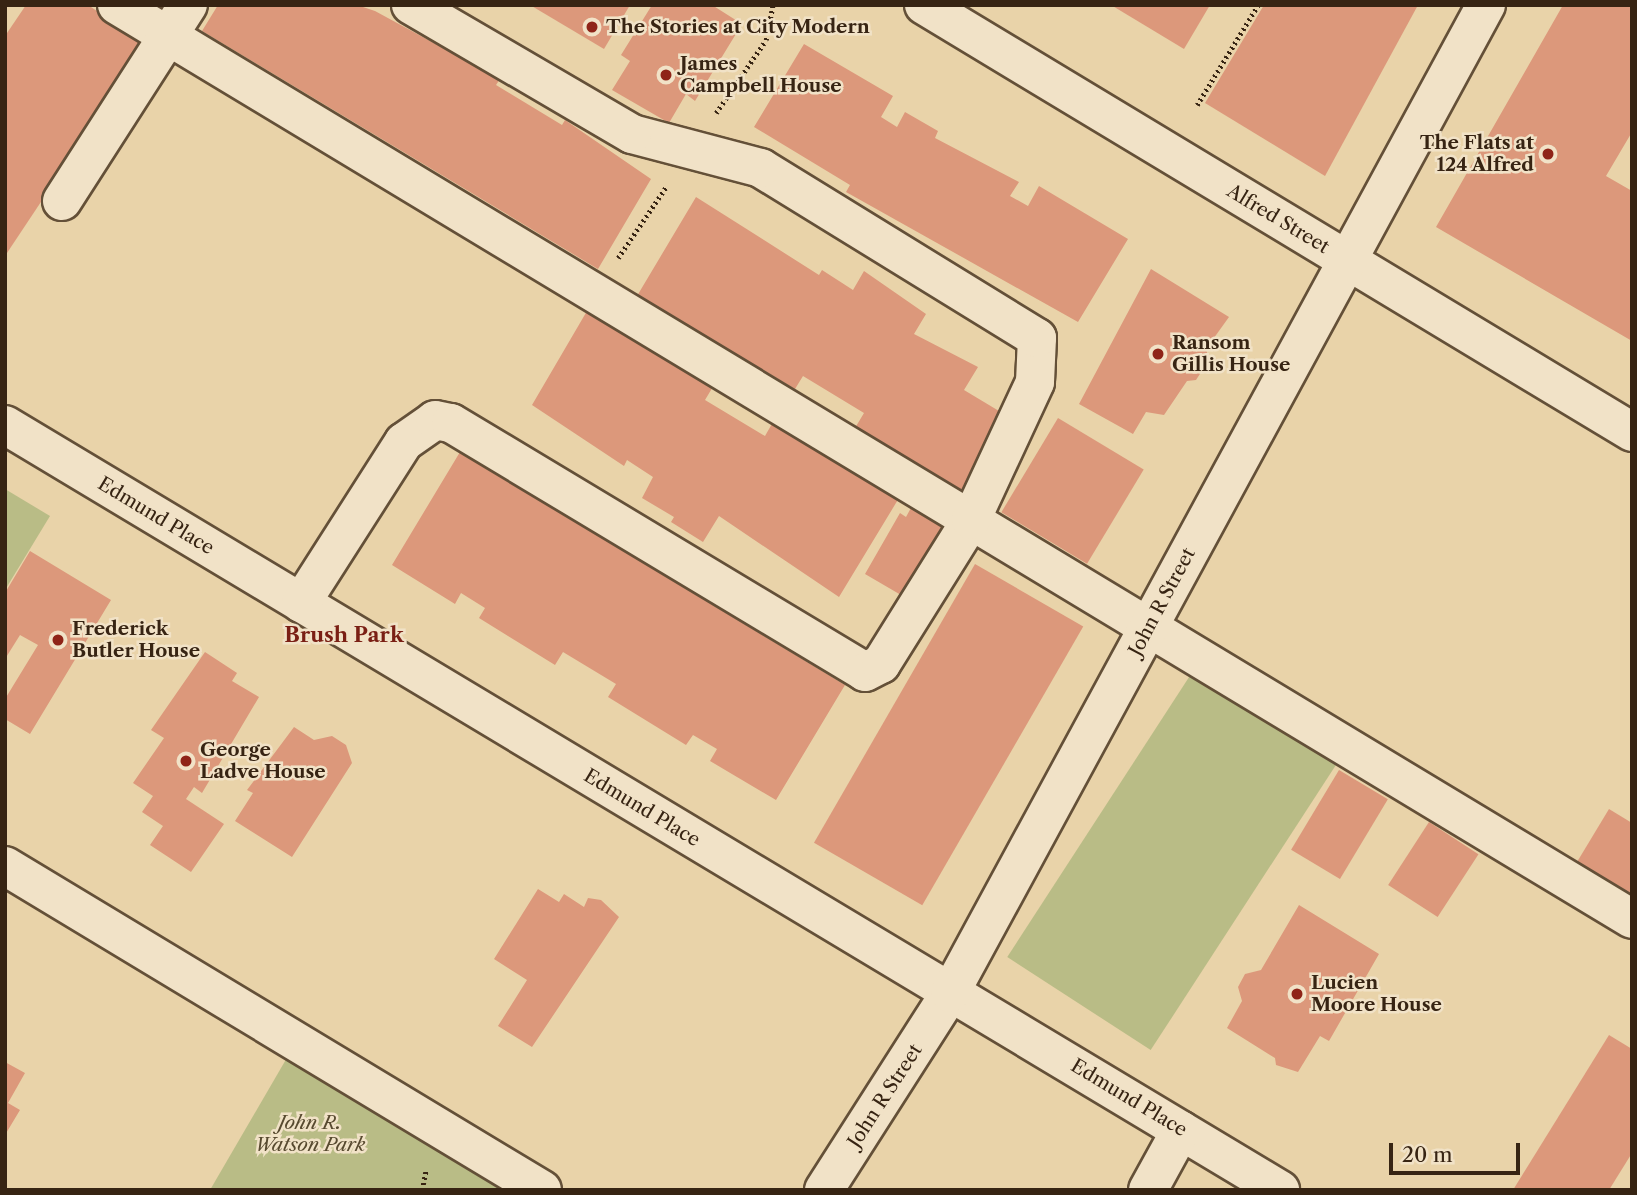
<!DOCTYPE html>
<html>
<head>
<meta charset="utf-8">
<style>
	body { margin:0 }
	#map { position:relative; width:1637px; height:1195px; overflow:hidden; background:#e9d3a9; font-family:"Libre Caslon Text",serif }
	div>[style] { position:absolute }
	.green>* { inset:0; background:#b9bc86; transform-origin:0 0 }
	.building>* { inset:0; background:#dc987b; transform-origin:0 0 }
	.path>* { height:4.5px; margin-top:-2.25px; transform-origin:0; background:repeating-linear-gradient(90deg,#372413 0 2px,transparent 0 5.5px) }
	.roads { filter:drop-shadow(2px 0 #645038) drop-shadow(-2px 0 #645038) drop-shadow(0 2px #645038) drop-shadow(0 -2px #645038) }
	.minor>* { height:38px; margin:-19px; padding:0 19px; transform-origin:19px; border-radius:19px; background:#f1e2c7 }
	.dots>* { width:19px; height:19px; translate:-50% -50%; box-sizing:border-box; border:4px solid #f1e2c7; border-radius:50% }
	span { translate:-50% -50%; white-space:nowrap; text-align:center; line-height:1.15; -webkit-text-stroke:5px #f1e2c7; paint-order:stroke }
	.poi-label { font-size:19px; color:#372413; font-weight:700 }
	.left { translate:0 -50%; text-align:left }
	.right { translate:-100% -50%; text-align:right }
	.street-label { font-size:19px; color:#372413 }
	.park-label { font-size:19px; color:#584a30; font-style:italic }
	.neighbourhood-label { font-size:21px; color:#7a1f14; font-weight:700 }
	.frame { position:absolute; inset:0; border:7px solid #372413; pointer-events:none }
	.scale { position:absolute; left:1389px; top:1143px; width:131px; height:32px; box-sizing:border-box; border:4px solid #372413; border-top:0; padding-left:9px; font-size:21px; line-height:24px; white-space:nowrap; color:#372413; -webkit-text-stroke:5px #f1e2c7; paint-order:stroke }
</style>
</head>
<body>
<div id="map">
	<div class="green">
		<i style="clip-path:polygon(5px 489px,50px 516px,5px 590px)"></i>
		<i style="left:1193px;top:671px;width:171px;height:341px;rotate:33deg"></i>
		<i style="clip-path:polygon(288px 1056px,508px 1190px,210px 1190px)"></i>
	</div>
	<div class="building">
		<i style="clip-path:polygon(26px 5px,88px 5px,146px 44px,5px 256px,5px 36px)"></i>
		<i style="clip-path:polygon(218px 5px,357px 5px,375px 11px,500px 79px,496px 85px,562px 125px,565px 120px,651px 179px,598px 269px,202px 31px)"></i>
		<i style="clip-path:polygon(530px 5px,630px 5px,604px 49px)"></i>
		<i style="clip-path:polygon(652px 5px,712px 5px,742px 24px,695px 101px,686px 94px,669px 123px,612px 90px,630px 61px,621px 55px)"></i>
		<i style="clip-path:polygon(1111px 5px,1210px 5px,1184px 49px)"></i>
		<i style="clip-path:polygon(1264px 5px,1418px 5px,1325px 176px,1205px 103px)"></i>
		<i style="clip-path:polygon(1563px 5px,1632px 5px,1632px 132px,1606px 176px,1632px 191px,1632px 341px,1436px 227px)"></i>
		<i style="clip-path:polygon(804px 44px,893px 96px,881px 117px,897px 127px,905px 112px,938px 131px,935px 138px,1019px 182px,1010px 196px,1028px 206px,1039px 186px,1128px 239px,1078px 322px,846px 192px,850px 185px,754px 127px)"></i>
		<i style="clip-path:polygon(696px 197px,819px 275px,822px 270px,853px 290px,864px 271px,926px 314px,914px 334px,978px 367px,964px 390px,1009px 417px,964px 492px,855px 428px,864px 413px,803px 376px,795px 389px,637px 296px)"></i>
		<i style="clip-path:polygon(1151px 269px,1229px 317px,1206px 349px,1209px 360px,1196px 380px,1187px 381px,1164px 415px,1146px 412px,1133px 434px,1079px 404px)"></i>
		<i style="clip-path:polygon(587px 311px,714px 385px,705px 400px,765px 436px,773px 422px,899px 498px,839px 597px,719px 516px,703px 542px,671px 522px,674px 517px,642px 498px,653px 477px,627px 460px,624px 466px,532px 405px)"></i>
		<i style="left:1058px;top:418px;width:100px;height:110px;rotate:31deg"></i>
		<i style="clip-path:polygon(460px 452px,845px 685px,776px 800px,710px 761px,717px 749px,693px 735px,686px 745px,608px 697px,616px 684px,563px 652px,555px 665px,479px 618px,485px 608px,461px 593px,455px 604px,392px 565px)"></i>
		<i style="clip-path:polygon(912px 506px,942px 526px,901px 595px,865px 574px,900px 513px,906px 517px)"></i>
		<i style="clip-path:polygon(30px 551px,111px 600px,30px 734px,5px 719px,5px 699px,38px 645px,20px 635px,5px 659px,5px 593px)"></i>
		<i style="left:975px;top:564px;width:125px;height:322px;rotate:30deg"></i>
		<i style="clip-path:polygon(205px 652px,237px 673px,232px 681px,259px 697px,202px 793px,194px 787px,186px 799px,224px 824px,191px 872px,150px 845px,163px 826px,142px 812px,153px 796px,133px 783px,164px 738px,151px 730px)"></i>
		<i style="clip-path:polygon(294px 727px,314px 740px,332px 736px,346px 745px,352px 763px,292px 857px,235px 821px,253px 793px,247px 790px)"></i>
		<i style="left:1339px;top:770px;width:57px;height:93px;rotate:31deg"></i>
		<i style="clip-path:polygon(1609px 809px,1632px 823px,1632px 895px,1577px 862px)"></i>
		<i style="left:1429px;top:822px;width:59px;height:75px;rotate:33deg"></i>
		<i style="clip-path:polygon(538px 889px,559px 902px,564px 894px,584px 907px,588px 898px,601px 900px,619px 917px,532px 1047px,498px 1026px,527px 980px,494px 959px)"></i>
		<i style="clip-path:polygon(1299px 905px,1379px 954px,1329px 1041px,1320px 1036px,1298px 1072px,1276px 1065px,1275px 1058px,1227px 1028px,1242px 1001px,1238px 987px,1245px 974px,1261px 970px)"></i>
		<i style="clip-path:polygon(1609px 1035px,1632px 1049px,1632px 1153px,1609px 1190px,1513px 1190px)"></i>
		<i style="clip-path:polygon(5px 1062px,25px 1073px,8px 1103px,20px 1110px,5px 1135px)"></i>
	</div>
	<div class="path">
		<i style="left:1197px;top:105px;width:117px;rotate:-58.6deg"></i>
		<i style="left:716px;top:113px;width:88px;rotate:-55.6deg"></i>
		<i style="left:766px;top:40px;width:36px;rotate:-79deg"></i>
		<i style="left:618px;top:258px;width:86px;rotate:-55.9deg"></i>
		<i style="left:422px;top:1190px;width:20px;rotate:-79deg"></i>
	</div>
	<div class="roads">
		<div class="minor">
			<i style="left:117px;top:5px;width:1769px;rotate:31.1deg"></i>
			<i style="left:924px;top:5px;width:827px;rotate:31.09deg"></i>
			<i style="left:62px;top:201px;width:233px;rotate:-57.3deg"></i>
			<i style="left:5px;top:425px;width:1487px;rotate:30.96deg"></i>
			<i style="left:301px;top:603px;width:191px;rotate:-57.4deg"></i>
			<i style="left:404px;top:442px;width:38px;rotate:-35deg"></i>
			<i style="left:435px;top:420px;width:16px;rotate:11deg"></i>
			<i style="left:451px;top:423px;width:483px;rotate:31deg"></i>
			<i style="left:865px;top:672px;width:18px;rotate:-27deg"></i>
			<i style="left:881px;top:664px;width:170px;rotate:-58deg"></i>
			<i style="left:971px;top:520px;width:152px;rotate:-65.1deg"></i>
			<i style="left:1035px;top:382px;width:44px;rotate:-87.4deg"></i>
			<i style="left:1037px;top:338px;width:324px;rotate:-148.4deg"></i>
			<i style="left:761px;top:168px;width:133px;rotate:-165.2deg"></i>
			<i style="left:632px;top:134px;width:256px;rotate:-149.7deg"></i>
			<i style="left:5px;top:866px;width:627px;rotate:31.1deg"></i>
			<i style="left:824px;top:1190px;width:234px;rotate:-57.4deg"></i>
			<i style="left:950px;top:993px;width:1124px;rotate:-61.52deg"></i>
			<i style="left:1148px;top:1190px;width:68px;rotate:-61.2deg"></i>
		</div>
	</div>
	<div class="dots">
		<i style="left:592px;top:27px;background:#8f2418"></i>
		<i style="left:666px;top:75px;background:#8f2418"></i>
		<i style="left:1548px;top:154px;background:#8f2418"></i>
		<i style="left:1158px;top:354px;background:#8f2418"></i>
		<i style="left:58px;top:640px;background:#8f2418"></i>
		<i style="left:186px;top:761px;background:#8f2418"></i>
		<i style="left:1297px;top:994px;background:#8f2418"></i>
	</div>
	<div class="poi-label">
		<span class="left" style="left:606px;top:27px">The Stories at City Modern</span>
		<span class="left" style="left:680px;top:75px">James<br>Campbell House</span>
		<span class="right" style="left:1534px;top:154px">The Flats at<br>124 Alfred</span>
		<span class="left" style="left:1172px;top:354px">Ransom<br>Gillis House</span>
		<span class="left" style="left:72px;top:640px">Frederick<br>Butler House</span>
		<span class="left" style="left:200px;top:761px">George<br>Ladve House</span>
		<span class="left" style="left:1311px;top:994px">Lucien<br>Moore House</span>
	</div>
	<div class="street-label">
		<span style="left:1278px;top:219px;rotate:31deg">Alfred Street</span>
		<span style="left:156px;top:516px;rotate:31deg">Edmund Place</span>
		<span style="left:1162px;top:602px;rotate:-62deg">John R Street</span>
		<span style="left:642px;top:808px;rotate:31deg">Edmund Place</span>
		<span style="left:885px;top:1096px;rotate:-57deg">John R Street</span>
		<span style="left:1129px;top:1098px;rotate:31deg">Edmund Place</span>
	</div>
	<div class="park-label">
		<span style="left:310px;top:1134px">John R.<br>Watson Park</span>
	</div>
	<div class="neighbourhood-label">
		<span style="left:344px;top:635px">Brush Park</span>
	</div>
	<div class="frame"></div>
	<div class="scale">20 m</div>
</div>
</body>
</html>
